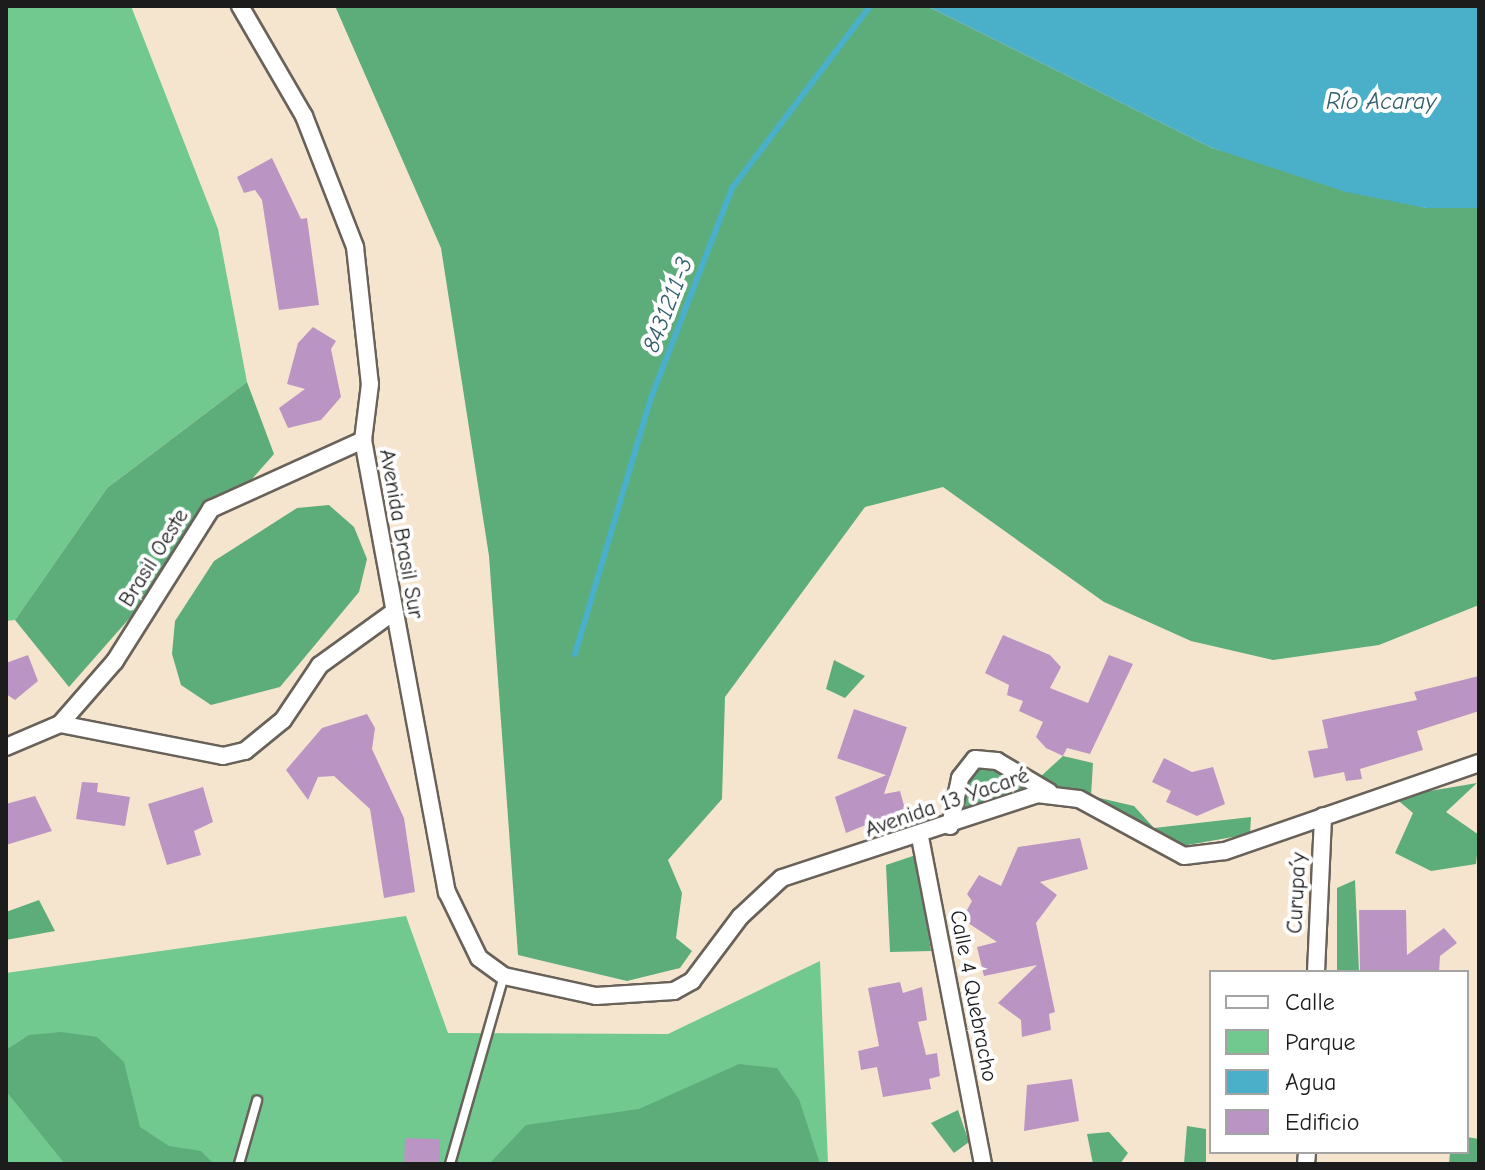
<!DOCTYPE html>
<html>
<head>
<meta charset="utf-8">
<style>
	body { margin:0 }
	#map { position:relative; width:1485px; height:1170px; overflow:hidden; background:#f6e5ce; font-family:"Comic Neue",sans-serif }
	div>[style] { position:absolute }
	.green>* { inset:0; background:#71c98f }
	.forest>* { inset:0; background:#5cad7a }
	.water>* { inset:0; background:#4ab0c9 }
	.stream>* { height:6px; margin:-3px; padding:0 3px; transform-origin:3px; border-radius:3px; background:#4ab0c9 }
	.building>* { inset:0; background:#ba95c4; transform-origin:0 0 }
	.roads { filter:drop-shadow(2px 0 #68625a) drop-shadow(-2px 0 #68625a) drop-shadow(0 2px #68625a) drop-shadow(0 -2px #68625a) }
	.lane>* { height:8px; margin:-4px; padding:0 4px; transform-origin:4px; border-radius:4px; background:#fff }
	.street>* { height:16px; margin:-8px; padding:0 8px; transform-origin:8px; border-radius:8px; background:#fff }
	span { translate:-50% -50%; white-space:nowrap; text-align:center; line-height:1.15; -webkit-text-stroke:8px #fff; paint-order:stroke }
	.street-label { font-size:22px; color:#1c1c1c }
	.water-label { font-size:24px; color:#315f6a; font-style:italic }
	.frame { position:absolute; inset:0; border:8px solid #1c1c1c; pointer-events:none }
	.legend { position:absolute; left:1209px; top:970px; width:260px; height:184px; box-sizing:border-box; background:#fff; border:2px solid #a4a4a4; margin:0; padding:10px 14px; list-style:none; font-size:24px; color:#1c1c1c }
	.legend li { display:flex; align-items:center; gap:16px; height:40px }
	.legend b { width:40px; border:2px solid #a4a4a4 }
</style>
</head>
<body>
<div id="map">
	<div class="green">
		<i style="clip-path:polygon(6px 6px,131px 6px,218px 229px,247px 382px,107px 488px,15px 620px,6px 621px)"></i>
		<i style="clip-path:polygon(406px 916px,448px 1033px,668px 1034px,820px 961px,828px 1164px,6px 1164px,6px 973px)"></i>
	</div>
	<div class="forest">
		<i style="clip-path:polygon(335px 6px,927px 6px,1212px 148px,1426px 208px,1479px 208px,1479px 605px,1379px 645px,1273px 660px,1191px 641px,1104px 602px,943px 487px,865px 507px,725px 697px,722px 799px,668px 860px,682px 893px,676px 938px,692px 951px,680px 968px,627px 981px,518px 955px,489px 556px,441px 248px)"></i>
		<i style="clip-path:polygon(247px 382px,274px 454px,69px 687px,15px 620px,107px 488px)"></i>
		<i style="clip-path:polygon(329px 505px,354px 527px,367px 559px,359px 592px,280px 687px,211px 705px,181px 685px,172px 654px,175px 621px,214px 561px,297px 508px)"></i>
		<i style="clip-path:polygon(834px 660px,865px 676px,845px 698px,826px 689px)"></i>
		<i style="clip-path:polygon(1063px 756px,1093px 763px,1091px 796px,1134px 806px,1154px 828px,1251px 817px,1250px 834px,1182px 846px,1062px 787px,964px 809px,945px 798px,990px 760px,1039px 778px)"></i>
		<i style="clip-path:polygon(1477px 783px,1446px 812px,1479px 835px,1476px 864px,1431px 871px,1395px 853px,1413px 813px,1394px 797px)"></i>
		<i style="clip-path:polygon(916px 855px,931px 951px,890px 952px,886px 865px)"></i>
		<i style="clip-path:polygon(1355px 880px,1359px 972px,1337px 972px,1337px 888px)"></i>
		<i style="clip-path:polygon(39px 900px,55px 931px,6px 940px,6px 912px)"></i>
		<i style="clip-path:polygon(61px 1032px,97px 1037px,124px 1062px,140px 1127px,169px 1146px,201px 1151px,214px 1164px,65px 1164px,6px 1091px,6px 1050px,29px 1035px)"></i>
		<i style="clip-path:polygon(739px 1064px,777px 1068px,799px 1099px,820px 1164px,489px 1164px,526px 1125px,639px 1109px)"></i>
		<i style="clip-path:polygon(958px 1110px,969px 1142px,954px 1153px,931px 1123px)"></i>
		<i style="clip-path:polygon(1187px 1126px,1206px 1129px,1206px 1164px,1184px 1164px)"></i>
		<i style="clip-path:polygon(1109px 1132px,1128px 1153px,1120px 1164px,1093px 1164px,1087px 1134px)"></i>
		<i style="clip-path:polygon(1467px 1137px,1479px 1139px,1479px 1164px,1449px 1164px,1450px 1152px,1467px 1152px)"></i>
	</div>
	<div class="water">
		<i style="clip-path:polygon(927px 6px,1479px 6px,1479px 208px,1426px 208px,1346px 192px,1212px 148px)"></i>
	</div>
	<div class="stream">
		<i style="left:575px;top:654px;width:267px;rotate:-73.5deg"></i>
		<i style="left:651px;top:398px;width:225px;rotate:-68.9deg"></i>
		<i style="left:732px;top:188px;width:228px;rotate:-52.8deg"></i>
	</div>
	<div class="building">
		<i style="clip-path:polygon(272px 158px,301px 219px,307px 218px,319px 305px,279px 310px,262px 200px,255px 190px,244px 193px,237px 177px)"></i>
		<i style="clip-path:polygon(313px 327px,336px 341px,331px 349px,341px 397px,321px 420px,288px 428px,279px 408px,305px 389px,287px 384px,298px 343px)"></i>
		<i style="clip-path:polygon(1003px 635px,1050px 655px,1061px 667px,1050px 688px,1088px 703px,1109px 655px,1133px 664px,1090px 754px,1067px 748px,1063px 756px,1046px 748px,1036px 737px,1043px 722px,1019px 711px,1023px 701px,1007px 695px,1009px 685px,985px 673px)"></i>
		<i style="clip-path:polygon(28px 655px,38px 681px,15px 700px,6px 694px,6px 663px)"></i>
		<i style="clip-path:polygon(1479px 676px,1479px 711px,1417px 731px,1423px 750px,1360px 769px,1362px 779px,1346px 781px,1344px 772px,1314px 778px,1308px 751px,1328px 748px,1322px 720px,1417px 700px,1414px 692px)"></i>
		<i style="left:854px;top:709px;width:56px;height:52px;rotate:19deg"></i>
		<i style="clip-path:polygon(367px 714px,375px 728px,372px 749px,404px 818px,415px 892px,384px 898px,370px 809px,334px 776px,318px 777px,308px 800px,286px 770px,322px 728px)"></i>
		<i style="clip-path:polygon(1164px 758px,1192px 772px,1213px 767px,1225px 804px,1197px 816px,1166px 802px,1171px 791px,1152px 782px)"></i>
		<i style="clip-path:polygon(891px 773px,884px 794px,900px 791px,905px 809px,846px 833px,835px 797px)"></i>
		<i style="clip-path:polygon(82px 782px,98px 783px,97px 792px,130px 797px,125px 826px,76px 819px)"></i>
		<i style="clip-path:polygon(203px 787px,213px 822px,194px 831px,201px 855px,167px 865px,148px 804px)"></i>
		<i style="clip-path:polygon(35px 796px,52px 831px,6px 845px,6px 804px)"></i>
		<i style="clip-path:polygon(1080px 838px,1088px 869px,1040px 882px,1057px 895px,1036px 923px,1055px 1012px,1049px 1014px,1051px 1030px,1022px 1037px,1021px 1020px,998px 1003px,1037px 965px,984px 976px,977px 947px,997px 942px,962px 919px,972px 901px,967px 894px,979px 875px,1001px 886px,1018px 847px)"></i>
		<i style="clip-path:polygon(1359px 910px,1406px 910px,1407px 955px,1444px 928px,1457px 943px,1440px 956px,1439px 972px,1360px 972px)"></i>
		<i style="clip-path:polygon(900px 982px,903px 993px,922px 987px,927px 1020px,918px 1022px,926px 1055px,937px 1053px,940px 1076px,929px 1079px,931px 1089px,883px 1097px,877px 1067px,861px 1070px,858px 1051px,879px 1046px,868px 988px)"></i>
		<i style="clip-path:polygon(1072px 1079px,1079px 1121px,1024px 1131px,1027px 1085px)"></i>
		<i style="left:405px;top:1138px;width:35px;height:26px;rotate:2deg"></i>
	</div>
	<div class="roads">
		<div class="lane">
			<i style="left:239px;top:1164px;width:66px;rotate:-74.1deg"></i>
			<i style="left:450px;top:1164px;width:196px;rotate:-74deg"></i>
		</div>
		<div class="street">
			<i style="left:240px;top:6px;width:127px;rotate:59.8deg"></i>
			<i style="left:304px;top:116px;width:141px;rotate:68.7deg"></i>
			<i style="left:355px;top:247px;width:138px;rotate:83.8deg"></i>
			<i style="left:370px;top:384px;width:56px;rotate:97.1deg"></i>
			<i style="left:363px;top:440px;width:460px;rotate:79.5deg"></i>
			<i style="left:447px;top:892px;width:73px;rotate:64.1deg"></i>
			<i style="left:479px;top:958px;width:31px;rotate:36deg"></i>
			<i style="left:504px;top:976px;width:94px;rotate:12.3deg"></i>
			<i style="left:596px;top:996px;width:78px;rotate:-3.7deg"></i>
			<i style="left:674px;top:991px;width:21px;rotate:-29deg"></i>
			<i style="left:692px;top:981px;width:80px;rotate:-53.1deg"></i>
			<i style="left:740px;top:917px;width:57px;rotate:-42.9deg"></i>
			<i style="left:782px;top:878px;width:268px;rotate:-18.2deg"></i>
			<i style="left:1037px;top:794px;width:42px;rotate:6.8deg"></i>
			<i style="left:1079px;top:799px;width:119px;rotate:28.5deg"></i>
			<i style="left:1184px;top:856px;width:41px;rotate:-7deg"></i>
			<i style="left:1225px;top:851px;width:269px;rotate:-19.1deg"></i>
			<i style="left:60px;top:724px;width:84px;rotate:-48.9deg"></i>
			<i style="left:115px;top:661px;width:180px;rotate:-57.7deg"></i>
			<i style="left:211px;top:509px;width:167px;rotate:-24.4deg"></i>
			<i style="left:6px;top:747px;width:59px;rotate:-23.1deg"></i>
			<i style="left:60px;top:724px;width:166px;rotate:11.1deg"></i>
			<i style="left:223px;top:756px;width:23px;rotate:-13deg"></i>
			<i style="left:245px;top:751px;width:49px;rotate:-39.2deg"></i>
			<i style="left:283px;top:720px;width:66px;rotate:-56.1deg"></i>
			<i style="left:320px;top:665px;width:89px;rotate:-35.8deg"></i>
			<i style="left:950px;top:826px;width:49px;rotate:-78.2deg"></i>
			<i style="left:960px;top:778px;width:24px;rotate:-52deg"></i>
			<i style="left:975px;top:759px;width:22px;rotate:5deg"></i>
			<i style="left:997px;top:761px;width:61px;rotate:30.8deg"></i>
			<i style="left:920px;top:837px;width:333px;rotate:79.1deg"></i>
			<i style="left:1316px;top:972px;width:156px;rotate:-87.4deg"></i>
			<i style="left:1306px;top:1164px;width:12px;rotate:-85deg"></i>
		</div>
	</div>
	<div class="street-label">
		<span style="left:401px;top:534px;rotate:80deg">Avenida Brasil Sur</span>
		<span style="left:154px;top:558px;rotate:-58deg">Brasil Oeste</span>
		<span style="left:947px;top:803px;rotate:-19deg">Avenida 13 Yacaré</span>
		<span style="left:1297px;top:893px;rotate:-87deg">Curupa´y</span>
		<span style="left:973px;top:996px;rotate:79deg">Calle 4 Quebracho</span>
	</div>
	<div class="water-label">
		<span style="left:1381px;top:102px">Río Acaray</span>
		<span style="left:668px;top:305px;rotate:-69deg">8431211-3</span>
	</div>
	<div class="frame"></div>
	<ul class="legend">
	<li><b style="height:10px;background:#fff"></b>Calle</li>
	<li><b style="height:22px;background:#71c98f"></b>Parque</li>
	<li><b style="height:22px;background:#4ab0c9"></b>Agua</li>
	<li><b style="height:22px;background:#ba95c4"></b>Edificio</li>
	</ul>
</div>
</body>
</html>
